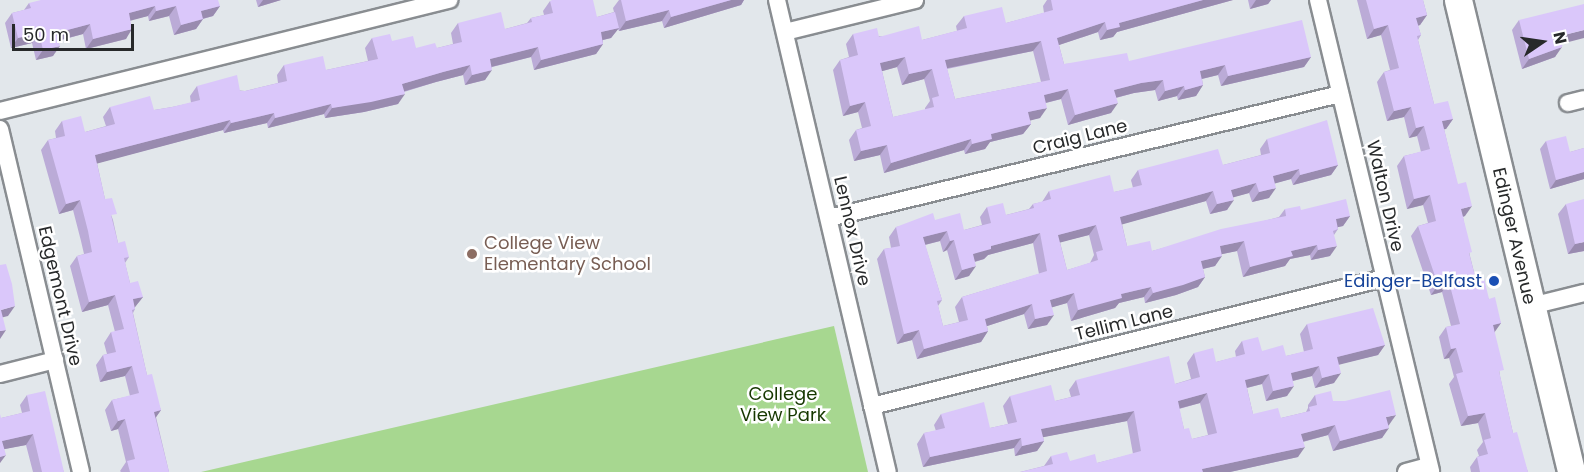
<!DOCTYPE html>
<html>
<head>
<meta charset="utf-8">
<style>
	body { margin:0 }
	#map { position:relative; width:1584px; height:472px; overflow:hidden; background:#e2e7eb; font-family:Poppins,sans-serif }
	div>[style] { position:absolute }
	.green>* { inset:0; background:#a7d790 }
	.roads { filter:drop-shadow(2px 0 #898d91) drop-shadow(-2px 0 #898d91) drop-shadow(0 2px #898d91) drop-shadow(0 -2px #898d91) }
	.street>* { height:16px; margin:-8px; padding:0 8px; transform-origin:8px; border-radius:8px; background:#fff }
	.primary>* { height:27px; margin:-13.5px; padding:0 13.5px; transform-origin:13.5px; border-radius:13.5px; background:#fff }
	.wall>* { inset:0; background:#bbabd7 }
	.shaded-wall>* { inset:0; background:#998baf }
	.building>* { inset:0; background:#dac7fa }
	.dots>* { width:16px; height:16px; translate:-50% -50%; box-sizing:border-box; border:3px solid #fff; border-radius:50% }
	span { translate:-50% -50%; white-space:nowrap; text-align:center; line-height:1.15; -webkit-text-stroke:5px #fff; paint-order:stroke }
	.street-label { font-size:18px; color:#27292a }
	.education-label { font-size:18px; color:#785e54 }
	.left { translate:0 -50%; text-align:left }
	.transit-label { font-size:18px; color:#164399 }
	.right { translate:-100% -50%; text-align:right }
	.park-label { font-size:18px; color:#163800 }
	.north { position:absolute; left:1512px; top:12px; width:60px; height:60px; -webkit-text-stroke:4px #fff; paint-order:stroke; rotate:77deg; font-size:16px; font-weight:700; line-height:24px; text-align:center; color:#27292a }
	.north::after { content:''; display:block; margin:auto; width:21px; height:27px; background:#27292a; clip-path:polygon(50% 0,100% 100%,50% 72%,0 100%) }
	.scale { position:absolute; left:12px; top:24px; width:122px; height:27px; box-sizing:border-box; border:3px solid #27292a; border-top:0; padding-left:8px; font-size:18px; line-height:21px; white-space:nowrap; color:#27292a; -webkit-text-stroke:4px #fff; paint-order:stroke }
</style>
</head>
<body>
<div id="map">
	<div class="green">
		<i style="clip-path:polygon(834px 326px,868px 472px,201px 472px)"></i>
	</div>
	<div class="roads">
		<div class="street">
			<i style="left:777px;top:0;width:485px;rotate:76.8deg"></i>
			<i style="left:1318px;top:0;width:485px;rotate:76.5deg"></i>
			<i style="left:785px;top:32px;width:134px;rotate:-13.8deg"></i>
			<i style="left:1568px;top:103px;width:16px;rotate:-14deg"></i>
			<i style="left:0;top:111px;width:463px;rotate:-13.9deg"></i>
			<i style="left:0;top:129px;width:352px;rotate:76.7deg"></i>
			<i style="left:829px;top:218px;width:526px;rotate:-13.64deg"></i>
			<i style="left:1531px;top:306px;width:55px;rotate:-13.8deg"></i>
			<i style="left:0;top:374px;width:57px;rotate:-14.3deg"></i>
			<i style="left:872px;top:406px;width:528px;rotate:-14.04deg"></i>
			<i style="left:1406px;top:472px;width:24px;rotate:-15deg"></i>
		</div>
		<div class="primary">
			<i style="left:1458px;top:0;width:485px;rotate:76.5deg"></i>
		</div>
	</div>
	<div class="wall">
		<i style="clip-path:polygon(256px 0,281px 0,258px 7px)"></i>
		<i style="clip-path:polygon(619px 0,744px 0,741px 5px,664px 28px,662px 21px,619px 31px,618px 29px,611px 38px,603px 40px,603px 44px,596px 54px,534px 70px,531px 57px,492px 67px,485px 80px,465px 85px,463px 75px,436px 82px,404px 92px,398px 104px,364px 112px,325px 118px,324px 114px,268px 128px,267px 123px,224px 133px,223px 130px,97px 163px,105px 199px,113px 220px,118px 243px,129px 257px,125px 263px,130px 283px,143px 297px,135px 307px,135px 309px,133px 313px,147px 375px,161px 410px,156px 417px,169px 472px,121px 472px,120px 471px,126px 462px,118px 429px,111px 431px,105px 410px,112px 400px,130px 396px,125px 376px,100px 382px,96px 365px,103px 355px,107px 354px,104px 343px,111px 332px,115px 332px,108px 305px,82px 312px,70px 266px,77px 256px,84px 254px,81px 241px,73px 210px,59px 214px,41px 150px,48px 140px,56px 138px,55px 131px,62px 121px,85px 132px,106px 126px,103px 117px,110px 107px,154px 110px,172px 107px,191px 103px,190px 96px,197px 86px,245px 91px,278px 83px,277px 75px,284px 65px,326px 70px,368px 61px,365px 48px,372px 38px,392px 41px,416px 48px,437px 48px,453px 44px,451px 33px,458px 23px,505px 29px,527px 23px,531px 18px,544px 15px,543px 11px,550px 1px,597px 17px,614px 12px,613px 8px)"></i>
		<i style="clip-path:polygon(evenodd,1047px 0,1233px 0,1117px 32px,1113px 37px,1100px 40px,1098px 32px,1059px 45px,1064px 64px,1129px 61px,1311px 57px,1304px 67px,1221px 86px,1218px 75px,1202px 79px,1203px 85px,1196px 96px,1178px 100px,1177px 96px,1158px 101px,1155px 90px,1134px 93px,1116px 98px,1111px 113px,1068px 125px,1061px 99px,1046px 103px,1040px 118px,1030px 120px,1031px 124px,1023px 134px,990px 142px,985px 149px,965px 154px,964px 150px,884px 173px,880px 155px,854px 161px,849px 140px,856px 130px,862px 128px,858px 112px,843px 116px,833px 70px,840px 60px,849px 57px,846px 44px,853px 34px,922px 40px,957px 31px,956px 26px,964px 16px,1006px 23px,1044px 13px,1043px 6px,1047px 0,1033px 51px,1041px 82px,955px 99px,947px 69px,1033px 51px,1047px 0,897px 67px,902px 85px,924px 79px,930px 101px,925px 108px,925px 110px,893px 117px,882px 71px,897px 67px)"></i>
		<i style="clip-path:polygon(1248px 0,1271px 0,1268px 4px,1250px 9px)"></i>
		<i style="clip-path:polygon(1357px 0,1423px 0,1427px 15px,1420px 25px,1418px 26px,1421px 35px,1418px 40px,1434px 104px,1453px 119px,1446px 129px,1444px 129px,1465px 216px,1463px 217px,1470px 256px,1476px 280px,1489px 299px,1501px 323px,1494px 332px,1500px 376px,1513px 433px,1528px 472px,1471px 472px,1470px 467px,1477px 457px,1479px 456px,1477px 450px,1483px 442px,1478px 423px,1461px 426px,1449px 384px,1454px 377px,1449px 358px,1444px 359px,1439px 337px,1446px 327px,1451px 326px,1442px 292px,1431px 295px,1411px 236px,1418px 226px,1428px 223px,1423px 205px,1407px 209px,1397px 166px,1404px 156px,1421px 152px,1417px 136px,1409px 138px,1404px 117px,1387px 121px,1377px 82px,1384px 72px,1390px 70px,1381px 35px,1367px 39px)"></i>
		<i style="clip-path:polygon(29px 3px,220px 6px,213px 16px,203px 19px,196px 29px,174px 35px,169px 16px,149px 21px,148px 16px,130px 20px,126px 39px,86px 49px,83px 34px,58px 41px,53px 56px,36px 60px,32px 43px,11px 48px,5px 23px,12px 13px,24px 10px)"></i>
		<i style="clip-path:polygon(1519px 20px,1562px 44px,1555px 57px,1522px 69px,1512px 30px)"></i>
		<i style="clip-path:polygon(evenodd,1267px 139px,1338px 165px,1331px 175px,1293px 185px,1291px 179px,1275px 183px,1269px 198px,1252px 202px,1249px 193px,1233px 197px,1227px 210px,1210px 214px,1206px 201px,1122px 224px,1127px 246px,1152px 251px,1279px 217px,1285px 209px,1301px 210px,1350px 216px,1343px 226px,1338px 227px,1338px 229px,1334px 235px,1330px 256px,1311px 260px,1310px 255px,1290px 259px,1285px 266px,1243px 277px,1237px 251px,1222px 254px,1215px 266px,1203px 269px,1205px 277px,1198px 287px,1176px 295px,1145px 303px,1144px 297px,1119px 303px,1115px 308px,1071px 321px,1067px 303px,1052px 307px,1047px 325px,1028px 329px,1024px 314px,987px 326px,988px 331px,981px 342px,917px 359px,912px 340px,897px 344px,877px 259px,884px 249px,891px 248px,889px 237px,896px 227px,935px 220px,964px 230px,982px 225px,980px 217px,987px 207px,1006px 215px,1029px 209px,1033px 204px,1042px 202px,1049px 191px,1114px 192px,1133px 188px,1131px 180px,1138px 170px,1223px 165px,1261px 155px,1260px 149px,1267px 139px,1089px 235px,1094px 255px,1090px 263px,1067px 270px,1060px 242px,1089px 235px,1267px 139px,940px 241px,943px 252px,947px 250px,955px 280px,969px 276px,975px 262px,984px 259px,988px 255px,1033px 243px,1039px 274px,962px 297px,955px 307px,959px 322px,943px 326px,938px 306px,942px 300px,925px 245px,940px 241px)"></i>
		<i style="clip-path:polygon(1546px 141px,1570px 152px,1584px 148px,1584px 179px,1550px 189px,1540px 149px)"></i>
		<i style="clip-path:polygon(1566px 204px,1584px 251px,1568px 254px,1558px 214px)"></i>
		<i style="clip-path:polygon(evenodd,1307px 324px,1385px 345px,1378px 355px,1339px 364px,1334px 383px,1315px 388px,1312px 376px,1293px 381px,1287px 396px,1266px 401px,1262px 384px,1247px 388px,1253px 414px,1281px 418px,1306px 412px,1308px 408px,1308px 405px,1315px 395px,1333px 401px,1389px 425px,1382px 438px,1333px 451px,1328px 435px,1303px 442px,1298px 457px,1230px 472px,1020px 472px,1044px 466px,1051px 456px,1070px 461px,1097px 463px,1133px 454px,1127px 421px,1043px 437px,1044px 441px,1037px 451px,1015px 456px,1014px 448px,923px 467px,917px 444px,924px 433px,936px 431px,934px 425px,941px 414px,990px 428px,1008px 424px,1003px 406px,1010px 396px,1055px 401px,1071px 397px,1069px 390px,1076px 380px,1175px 384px,1191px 379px,1187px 363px,1194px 353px,1216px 362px,1236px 357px,1235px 351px,1242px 341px,1262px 351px,1286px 356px,1304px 352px,1300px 334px,1307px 324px,1200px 403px,1208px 435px,1192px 439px,1184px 429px,1179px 409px,1200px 403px)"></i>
		<i style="clip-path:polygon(27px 395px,64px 472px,33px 472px,26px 445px,4px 449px,0 463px,1px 418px,22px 413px,20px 405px)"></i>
	</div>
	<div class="shaded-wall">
		<i style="clip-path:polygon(263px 0,281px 0,258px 7px)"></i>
		<i style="clip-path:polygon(731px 0,744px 0,741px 5px,664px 28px,671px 17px)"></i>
		<i style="clip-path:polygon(1203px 0,1233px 0,1117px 32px,1113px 37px,1100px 40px,1107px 30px,1119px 23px)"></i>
		<i style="clip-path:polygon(1256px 0,1271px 0,1268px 4px,1250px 9px)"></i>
		<i style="clip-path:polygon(155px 6px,148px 16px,122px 23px,129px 13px)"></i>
		<i style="clip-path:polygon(176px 6px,169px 16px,149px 21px,156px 11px)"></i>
		<i style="clip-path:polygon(220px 6px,213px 16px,194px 21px,201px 11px)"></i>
		<i style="clip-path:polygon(669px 10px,662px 21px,619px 31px,626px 21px)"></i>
		<i style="clip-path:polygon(1427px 15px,1420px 25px,1409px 28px,1416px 18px)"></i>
		<i style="clip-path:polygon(203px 19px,196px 29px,174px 35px,181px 25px)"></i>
		<i style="clip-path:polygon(1105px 22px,1098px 32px,1050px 48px,1057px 38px)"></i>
		<i style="clip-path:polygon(90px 24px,83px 34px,49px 43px,56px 33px)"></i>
		<i style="clip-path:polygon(1388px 25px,1381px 35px,1367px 39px,1374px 29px)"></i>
		<i style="clip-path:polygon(619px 28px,611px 38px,594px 42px,601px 32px)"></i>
		<i style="clip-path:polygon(132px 29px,126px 39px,86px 49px,93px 39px)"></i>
		<i style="clip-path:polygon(1584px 30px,1584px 38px,1557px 45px,1564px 35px)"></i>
		<i style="clip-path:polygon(39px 33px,32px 43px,11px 48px,18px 38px)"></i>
		<i style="clip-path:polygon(1041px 41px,1033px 51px,938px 70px,945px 60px)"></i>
		<i style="clip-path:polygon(603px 44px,596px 54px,534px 70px,541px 60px)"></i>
		<i style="clip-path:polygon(60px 46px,53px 56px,36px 60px,43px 50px)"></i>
		<i style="clip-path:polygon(538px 47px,531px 57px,483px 69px,490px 59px)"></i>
		<i style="clip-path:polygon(1562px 47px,1555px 57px,1522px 69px,1529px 59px)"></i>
		<i style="clip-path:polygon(905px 57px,897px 67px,872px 74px,880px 63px)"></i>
		<i style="clip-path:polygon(1311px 57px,1304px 67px,1221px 86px,1228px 76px)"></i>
		<i style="clip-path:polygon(470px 65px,463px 75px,436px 82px,395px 94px,402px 84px,443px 72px)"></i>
		<i style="clip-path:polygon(1225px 65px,1218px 75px,1193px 81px,1200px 71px)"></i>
		<i style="clip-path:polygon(932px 69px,924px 79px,902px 85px,909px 74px)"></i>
		<i style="clip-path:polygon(492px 70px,485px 80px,465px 85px,472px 75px)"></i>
		<i style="clip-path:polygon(1163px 80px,1155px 90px,1134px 93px,1107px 100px,1114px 90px,1141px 83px)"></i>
		<i style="clip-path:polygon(1203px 85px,1196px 96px,1178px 100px,1185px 90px)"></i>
		<i style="clip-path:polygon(1184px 86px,1177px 96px,1158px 101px,1165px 91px)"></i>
		<i style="clip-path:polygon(1068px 89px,1061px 99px,1037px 105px,1044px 95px)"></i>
		<i style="clip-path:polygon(405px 94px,398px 104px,364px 112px,325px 118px,332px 108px)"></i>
		<i style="clip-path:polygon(865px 102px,858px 112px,843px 116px,850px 106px)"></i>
		<i style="clip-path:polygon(1118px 103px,1111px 113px,1068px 125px,1075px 115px)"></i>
		<i style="clip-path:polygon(331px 104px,324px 114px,268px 128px,275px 118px)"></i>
		<i style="clip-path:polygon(1411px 107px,1404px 117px,1387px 121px,1394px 111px)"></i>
		<i style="clip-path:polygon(1047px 108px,1040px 118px,1021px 123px,1028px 112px)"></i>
		<i style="clip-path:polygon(274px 113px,267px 123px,224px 133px,231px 123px)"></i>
		<i style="clip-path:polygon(1453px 119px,1446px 129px,1435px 131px,1442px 121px)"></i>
		<i style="clip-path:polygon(230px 120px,223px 130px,88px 166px,95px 155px)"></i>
		<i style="clip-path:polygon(1031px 124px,1023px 134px,990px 142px,985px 149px,965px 154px,972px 144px,991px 134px)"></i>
		<i style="clip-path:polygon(1424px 126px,1417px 136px,1409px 138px,1416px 128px)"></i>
		<i style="clip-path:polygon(971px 139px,964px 150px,884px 173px,891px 163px)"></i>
		<i style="clip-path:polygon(887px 145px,880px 155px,854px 161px,861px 151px)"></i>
		<i style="clip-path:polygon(1338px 165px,1331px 175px,1293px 185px,1300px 175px)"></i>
		<i style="clip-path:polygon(1299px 169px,1291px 179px,1266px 186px,1273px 176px)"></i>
		<i style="clip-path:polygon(1584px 172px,1584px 179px,1550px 189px,1556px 180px)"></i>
		<i style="clip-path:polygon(1256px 183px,1249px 193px,1224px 200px,1231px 190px)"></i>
		<i style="clip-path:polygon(1276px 188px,1269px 198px,1252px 202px,1259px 192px)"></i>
		<i style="clip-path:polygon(1213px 191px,1206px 201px,1113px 227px,1120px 217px)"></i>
		<i style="clip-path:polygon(1430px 195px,1423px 205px,1407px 209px,1414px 199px)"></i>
		<i style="clip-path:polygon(80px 200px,73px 210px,59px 214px,66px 204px)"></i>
		<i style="clip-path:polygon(1234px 200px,1227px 210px,1210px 214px,1217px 204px)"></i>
		<i style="clip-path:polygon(1472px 206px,1465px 216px,1454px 219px,1461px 209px)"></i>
		<i style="clip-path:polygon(1350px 216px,1343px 226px,1329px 229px,1336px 219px)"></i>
		<i style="clip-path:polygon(1096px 225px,1089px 235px,1051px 245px,1058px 235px)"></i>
		<i style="clip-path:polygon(947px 231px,940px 241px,916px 247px,923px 237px)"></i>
		<i style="clip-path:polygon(1040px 233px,1033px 243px,988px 255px,984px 259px,966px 264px,973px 254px,991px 246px)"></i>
		<i style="clip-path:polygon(954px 240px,947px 250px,943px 252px,950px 241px)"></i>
		<i style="clip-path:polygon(1244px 241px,1237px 251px,1213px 256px,1220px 246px)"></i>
		<i style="clip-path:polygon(1584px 242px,1584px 251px,1568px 254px,1575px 244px)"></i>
		<i style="clip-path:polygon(1317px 245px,1310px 255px,1290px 259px,1285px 266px,1243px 277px,1250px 267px,1291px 251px)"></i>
		<i style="clip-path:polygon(1337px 246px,1330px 256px,1311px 260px,1318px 250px)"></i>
		<i style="clip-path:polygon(1222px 256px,1215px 266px,1194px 271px,1201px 261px)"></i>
		<i style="clip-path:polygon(976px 266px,969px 276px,955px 280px,962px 270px)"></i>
		<i style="clip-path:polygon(1205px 277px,1198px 287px,1176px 295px,1145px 303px,1153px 293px)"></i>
		<i style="clip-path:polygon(1449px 282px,1442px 292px,1431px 295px,1438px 285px)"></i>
		<i style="clip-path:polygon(1151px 287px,1144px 297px,1119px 303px,1115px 308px,1071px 321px,1078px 310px,1121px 294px)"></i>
		<i style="clip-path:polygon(1074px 293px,1067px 303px,1043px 310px,1050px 300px)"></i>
		<i style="clip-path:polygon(115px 295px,108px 305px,82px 312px,89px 302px)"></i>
		<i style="clip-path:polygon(143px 297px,135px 307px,126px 309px,133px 299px)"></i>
		<i style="clip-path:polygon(1032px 304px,1024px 314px,978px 329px,985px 319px)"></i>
		<i style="clip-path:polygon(15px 306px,8px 316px,0 318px,1px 310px)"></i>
		<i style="clip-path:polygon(1054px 315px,1047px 325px,1028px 329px,1035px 319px)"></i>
		<i style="clip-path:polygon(1501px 323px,1494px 333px,1493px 325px)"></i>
		<i style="clip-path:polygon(6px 330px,0 339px,0 331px)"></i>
		<i style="clip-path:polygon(919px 330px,912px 340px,897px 344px,904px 334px)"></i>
		<i style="clip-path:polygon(988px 331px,981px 342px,917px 359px,924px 349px)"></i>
		<i style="clip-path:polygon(1385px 345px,1378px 355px,1330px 367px,1337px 357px)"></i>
		<i style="clip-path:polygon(1456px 348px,1449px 358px,1444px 359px,1451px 349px)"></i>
		<i style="clip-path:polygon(132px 366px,125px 376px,100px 382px,107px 372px)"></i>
		<i style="clip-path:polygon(1319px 366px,1312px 376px,1284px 383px,1291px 373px)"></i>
		<i style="clip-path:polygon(1341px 373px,1334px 383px,1315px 388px,1322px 378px)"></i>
		<i style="clip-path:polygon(1269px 374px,1262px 384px,1238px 390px,1245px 380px)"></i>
		<i style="clip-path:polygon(1294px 386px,1287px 396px,1266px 401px,1273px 391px)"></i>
		<i style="clip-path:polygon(1207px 393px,1200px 403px,1170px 411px,1178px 401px)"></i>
		<i style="clip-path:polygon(161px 410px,154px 420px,154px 412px)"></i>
		<i style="clip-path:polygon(1134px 411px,1127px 421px,1034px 439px,1041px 429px)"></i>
		<i style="clip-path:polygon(1485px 413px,1478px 423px,1461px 426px,1468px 416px)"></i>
		<i style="clip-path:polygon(1396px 415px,1389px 425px,1379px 427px,1386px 417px)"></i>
		<i style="clip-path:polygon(125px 419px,118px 429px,111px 431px,118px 421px)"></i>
		<i style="clip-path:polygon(1335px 425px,1328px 435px,1294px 444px,1301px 434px)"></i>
		<i style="clip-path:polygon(1389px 428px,1382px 438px,1333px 451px,1340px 441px)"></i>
		<i style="clip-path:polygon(33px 434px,26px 445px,0 450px,2px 441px)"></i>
		<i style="clip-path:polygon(1021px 438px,1014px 448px,923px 467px,930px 457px)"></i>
		<i style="clip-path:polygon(1044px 441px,1037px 451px,1015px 456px,1022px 446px)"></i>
		<i style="clip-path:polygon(1305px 447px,1298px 457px,1230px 472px,1201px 472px,1202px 469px)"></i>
		<i style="clip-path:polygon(6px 455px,0 463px,0 457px)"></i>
	</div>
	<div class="building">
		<i style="clip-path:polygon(41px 0,218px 0,220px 6px,201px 11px,203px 19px,181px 25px,176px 6px,156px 11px,155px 6px,129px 13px,132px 29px,93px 39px,90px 24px,56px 33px,60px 46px,43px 50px,39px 33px,18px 38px,12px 13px,31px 8px,29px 3px)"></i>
		<i style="clip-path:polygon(552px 0,593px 0,597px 17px,615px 12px,619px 28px,601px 32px,603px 44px,541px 60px,538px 47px,490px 59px,492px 70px,472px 75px,470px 65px,443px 72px,402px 84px,405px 94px,371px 102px,332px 108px,331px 104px,275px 118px,274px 113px,231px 123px,230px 120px,95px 155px,105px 199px,112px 198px,117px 214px,111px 215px,118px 243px,125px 241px,129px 257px,124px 258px,130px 283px,138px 281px,143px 297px,133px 299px,135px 309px,132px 310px,147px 375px,152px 374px,161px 410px,154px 412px,169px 472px,130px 472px,127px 461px,135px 459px,125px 419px,118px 421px,112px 400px,139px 393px,132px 366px,107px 372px,103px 355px,116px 352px,111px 332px,124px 329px,115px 295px,89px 302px,77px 256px,92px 252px,88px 231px,80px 200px,66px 204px,48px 140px,65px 136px,62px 121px,81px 116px,85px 132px,115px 124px,110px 107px,132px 101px,150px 96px,154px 110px,172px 107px,200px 100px,197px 86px,237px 75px,240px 91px,245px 91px,287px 81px,284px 65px,323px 56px,326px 70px,378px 59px,372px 38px,390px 34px,392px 41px,413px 36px,416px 48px,435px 43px,437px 48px,462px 42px,458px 23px,501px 12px,505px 29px,532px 22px,531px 18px,553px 13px,550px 1px)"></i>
		<i style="clip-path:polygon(621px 0,731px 0,671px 17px,669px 10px,626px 21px)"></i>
		<i style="clip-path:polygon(evenodd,1051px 0,1203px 0,1119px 23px,1120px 27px,1107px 30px,1105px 22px,1057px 38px,1064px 64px,1127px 53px,1129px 61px,1302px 20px,1311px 57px,1228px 76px,1225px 65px,1200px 71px,1203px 85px,1185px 90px,1184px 86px,1165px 91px,1163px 80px,1141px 83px,1114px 90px,1118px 103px,1075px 115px,1068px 89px,1044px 95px,1047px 108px,1028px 112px,1031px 124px,991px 134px,992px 139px,972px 144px,971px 139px,891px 163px,887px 145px,861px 151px,856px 130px,871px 126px,865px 102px,850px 106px,840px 60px,858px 55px,853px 34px,877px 28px,879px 37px,919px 26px,922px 40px,967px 28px,964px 16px,1002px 7px,1006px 23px,1053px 10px,1051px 0,1041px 41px,1050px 80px,955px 99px,945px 60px,1041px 41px,1051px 0,905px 57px,909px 74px,932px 69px,939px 96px,932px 98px,934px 107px,893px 117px,880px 63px,905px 57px)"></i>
		<i style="clip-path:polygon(1366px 0,1423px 0,1427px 15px,1416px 18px,1421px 35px,1417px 36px,1434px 104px,1448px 101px,1453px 119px,1442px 121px,1458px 184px,1466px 182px,1472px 206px,1461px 209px,1472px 252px,1469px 253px,1476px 280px,1484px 278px,1489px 299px,1495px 297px,1501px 323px,1493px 325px,1504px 370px,1499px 371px,1513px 433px,1517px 432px,1528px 472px,1480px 472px,1477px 457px,1488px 454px,1484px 440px,1491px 438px,1485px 413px,1468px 416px,1456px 374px,1463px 372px,1456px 348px,1451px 349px,1446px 327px,1460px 324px,1449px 282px,1438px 285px,1418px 226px,1436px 221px,1430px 195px,1414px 199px,1404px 156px,1430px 149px,1424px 126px,1416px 128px,1411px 107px,1394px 111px,1384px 72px,1399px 68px,1388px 25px,1374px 29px)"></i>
		<i style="clip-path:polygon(1584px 4px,1584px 30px,1564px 35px,1562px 47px,1529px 59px,1519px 20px)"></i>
		<i style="clip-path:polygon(evenodd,1327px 120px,1338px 165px,1300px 175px,1299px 169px,1273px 176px,1276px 188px,1259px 192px,1256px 183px,1231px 190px,1234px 200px,1217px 204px,1213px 191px,1120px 217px,1127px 246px,1150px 241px,1152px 251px,1221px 229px,1286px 216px,1285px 209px,1300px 206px,1301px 210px,1346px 199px,1350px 216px,1336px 219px,1338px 229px,1333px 231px,1337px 246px,1318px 250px,1317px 245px,1291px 251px,1293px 256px,1250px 267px,1244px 241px,1220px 246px,1222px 256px,1201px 261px,1205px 277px,1183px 285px,1153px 293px,1151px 287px,1121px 294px,1122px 298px,1078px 310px,1074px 293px,1050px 300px,1054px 315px,1035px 319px,1032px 304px,985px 319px,988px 331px,924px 349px,919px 330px,904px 334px,884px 249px,900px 246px,896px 227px,933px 213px,935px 220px,960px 213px,964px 230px,991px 223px,987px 207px,1003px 203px,1006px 215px,1034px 208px,1033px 204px,1051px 199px,1049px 191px,1110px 175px,1114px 192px,1142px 185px,1138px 170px,1218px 149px,1223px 165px,1250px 158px,1270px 153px,1267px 139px,1327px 120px,1096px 225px,1103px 250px,1096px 252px,1098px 260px,1067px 270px,1058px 235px,1096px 225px,1327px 120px,947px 231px,950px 241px,954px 240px,962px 270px,976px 266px,973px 254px,991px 249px,991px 246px,1040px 233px,1047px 271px,962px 297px,968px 320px,943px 326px,937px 301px,942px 300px,923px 237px,947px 231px)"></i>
		<i style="clip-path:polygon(1566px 136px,1570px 152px,1584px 148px,1584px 172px,1556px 180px,1546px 141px)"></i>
		<i style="clip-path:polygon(1584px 199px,1584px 242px,1575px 244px,1566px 204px)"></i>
		<i style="clip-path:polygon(6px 264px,12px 284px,15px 306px,1px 310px,6px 330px,0 331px,0 265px)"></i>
		<i style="clip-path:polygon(evenodd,1373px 308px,1385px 345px,1337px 357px,1341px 373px,1322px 378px,1319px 366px,1291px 373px,1294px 386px,1273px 391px,1269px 374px,1245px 380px,1253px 414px,1278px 408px,1281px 418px,1310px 411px,1309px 407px,1317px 405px,1315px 395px,1331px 391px,1333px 401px,1345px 401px,1390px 390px,1396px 415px,1386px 417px,1389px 428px,1340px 441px,1335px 425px,1301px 434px,1305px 447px,1202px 469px,1203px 472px,1020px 472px,1053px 464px,1051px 456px,1067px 452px,1070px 461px,1095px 454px,1097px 463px,1141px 451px,1134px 411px,1041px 429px,1044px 441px,1022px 446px,1021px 438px,930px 457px,924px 433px,945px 428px,941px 414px,984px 402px,990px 428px,1017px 422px,1010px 396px,1051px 385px,1055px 401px,1080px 395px,1076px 380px,1169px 356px,1175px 384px,1200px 377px,1194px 353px,1213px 348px,1216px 362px,1245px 354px,1242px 341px,1258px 337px,1262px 351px,1283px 345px,1286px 356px,1313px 349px,1307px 324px,1373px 308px,1207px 393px,1217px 433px,1192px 439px,1189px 428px,1184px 429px,1178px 401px,1207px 393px)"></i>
		<i style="clip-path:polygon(45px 391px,64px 472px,42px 472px,33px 434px,2px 441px,6px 455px,0 457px,0 414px,1px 418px,30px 411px,27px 395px)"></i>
	</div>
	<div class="dots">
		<i style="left:472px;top:254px;background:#8d6e63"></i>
		<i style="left:1494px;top:281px;background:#1a4fb4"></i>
	</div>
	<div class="street-label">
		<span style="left:1080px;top:137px;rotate:-14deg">Craig Lane</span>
		<span style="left:1385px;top:196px;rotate:77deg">Walton Drive</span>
		<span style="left:852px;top:231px;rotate:77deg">Lennox Drive</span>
		<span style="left:1514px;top:236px;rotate:77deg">Edinger Avenue</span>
		<span style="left:60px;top:296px;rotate:77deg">Edgemont Drive</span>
		<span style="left:1124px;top:323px;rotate:-14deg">Tellim Lane</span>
	</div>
	<div class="education-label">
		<span class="left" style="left:484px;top:254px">College View<br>Elementary School</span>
	</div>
	<div class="transit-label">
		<span class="right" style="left:1482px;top:281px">Edinger-Belfast</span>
	</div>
	<div class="park-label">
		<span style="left:783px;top:405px">College<br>View Park</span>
	</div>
	<div class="north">N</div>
	<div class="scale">50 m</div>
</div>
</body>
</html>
